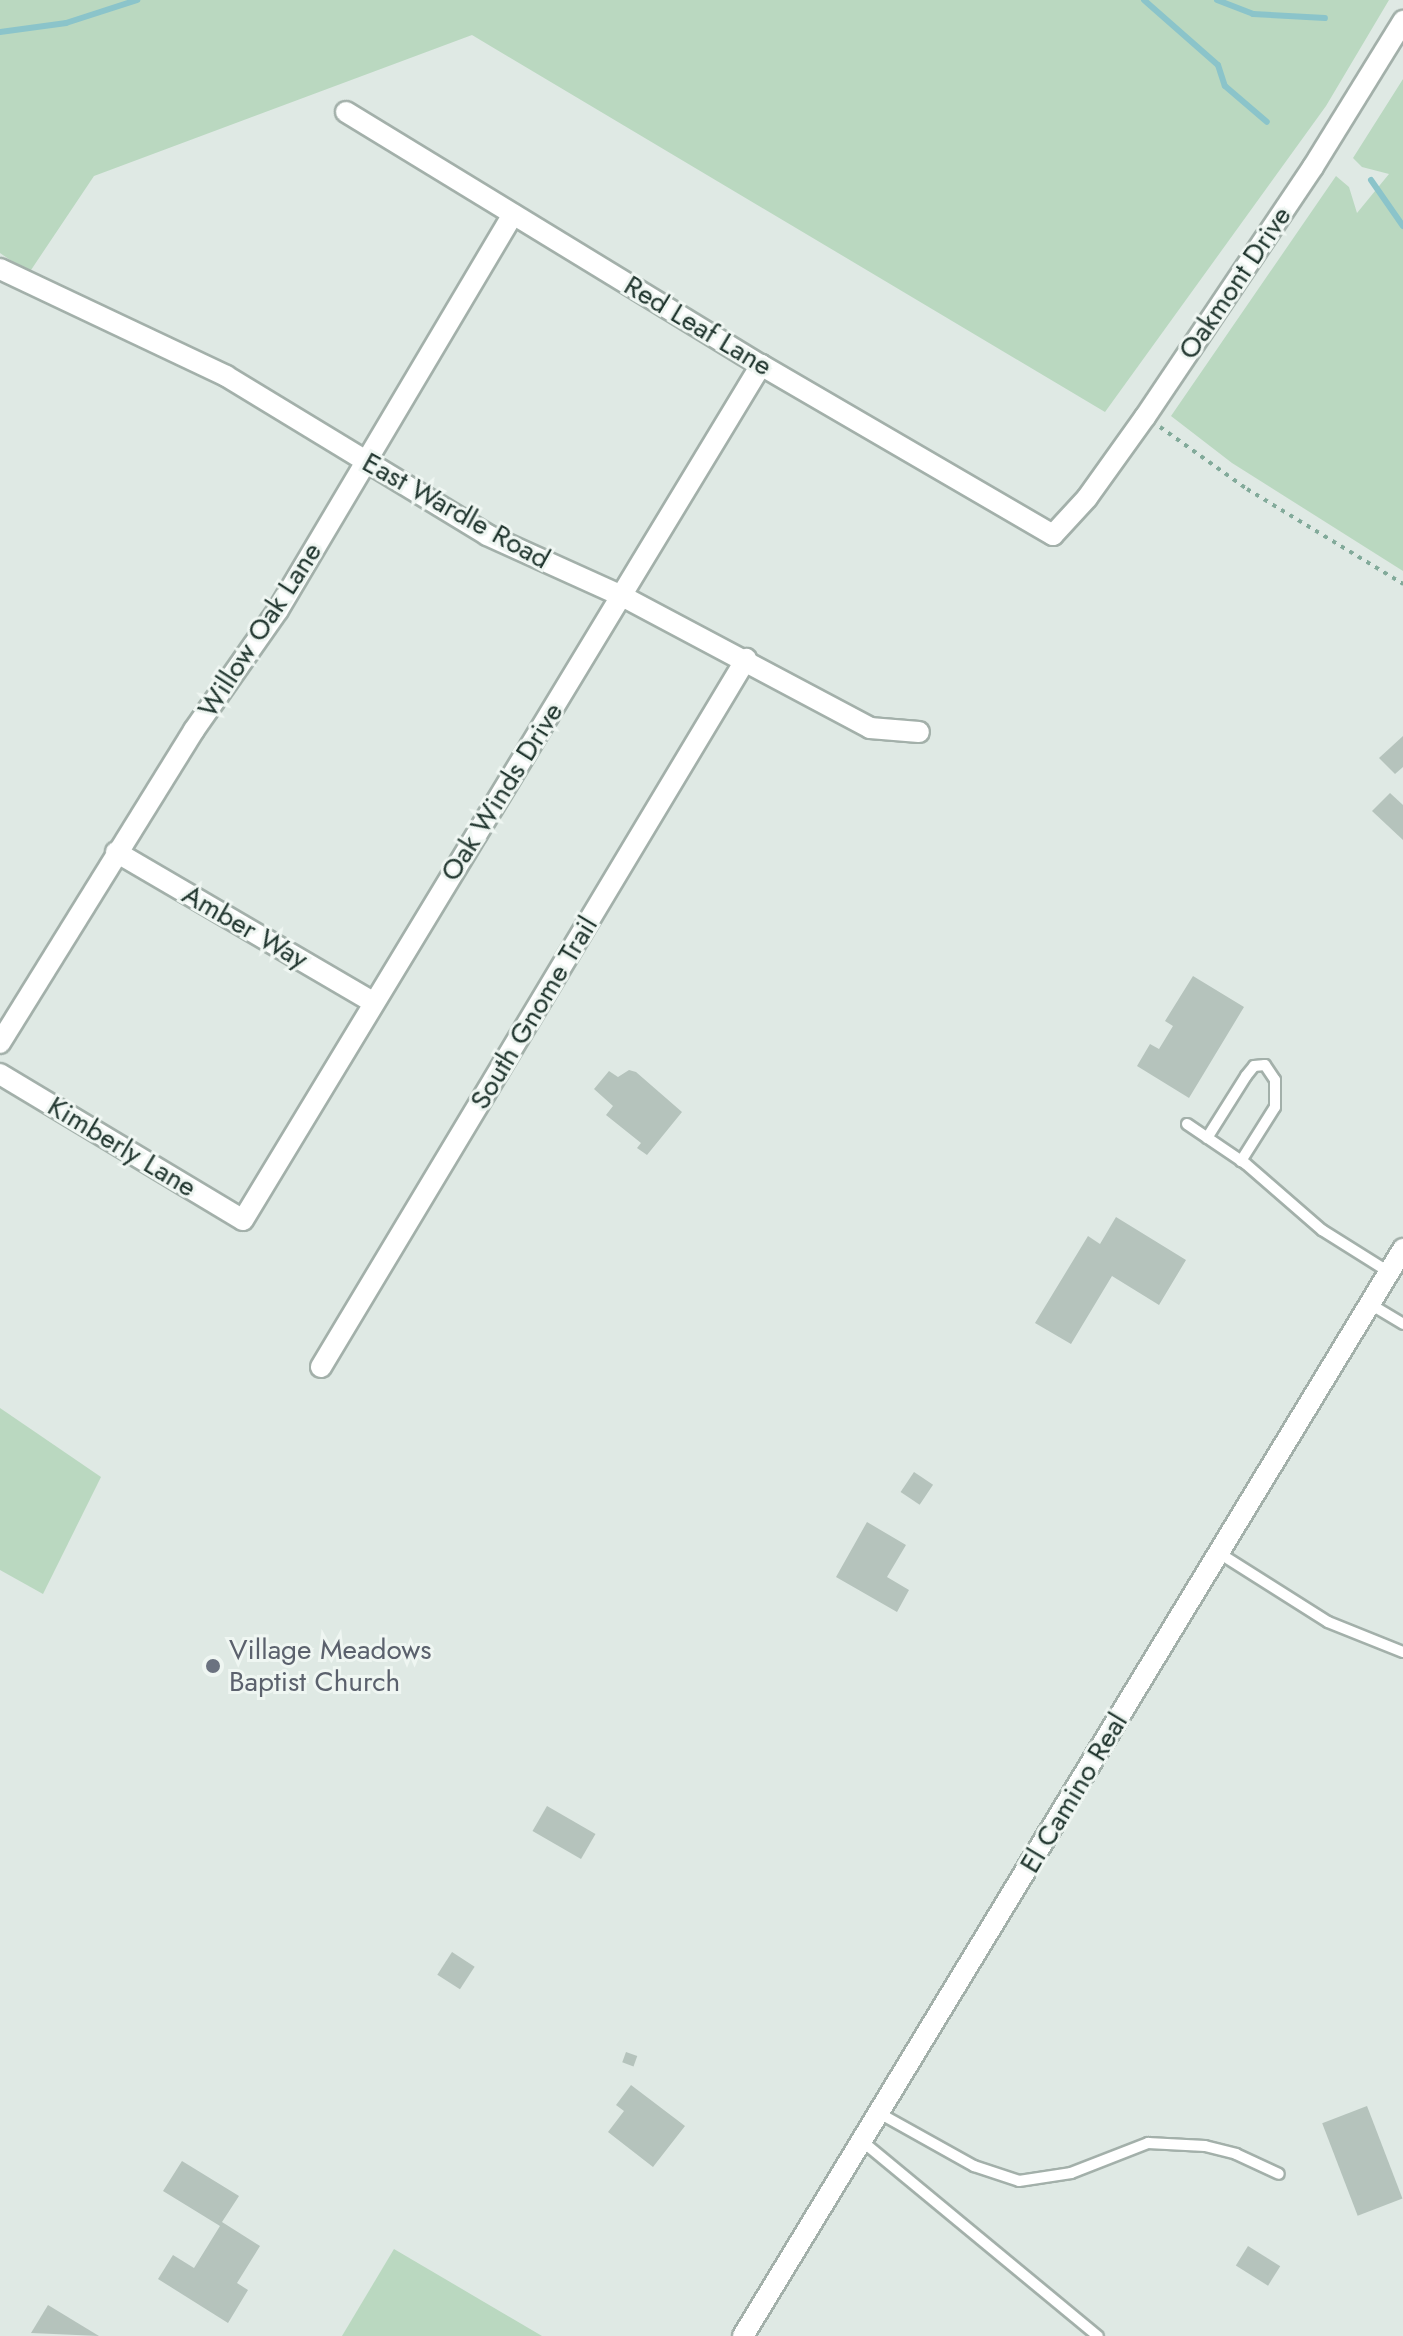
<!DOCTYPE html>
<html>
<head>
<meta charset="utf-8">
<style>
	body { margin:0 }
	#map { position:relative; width:1403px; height:2336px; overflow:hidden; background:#dfe9e4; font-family:Jost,sans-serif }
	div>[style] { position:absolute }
	.green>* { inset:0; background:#bad8c0 }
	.stream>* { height:6px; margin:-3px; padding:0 3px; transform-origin:3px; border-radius:3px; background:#8bc4ca }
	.building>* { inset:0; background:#b5c3bc; transform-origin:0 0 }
	.path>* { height:4px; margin-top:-2px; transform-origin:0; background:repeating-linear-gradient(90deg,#82aa9a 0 4px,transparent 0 10px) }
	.roads { filter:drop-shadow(2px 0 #a3b0aa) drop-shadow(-2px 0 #a3b0aa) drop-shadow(0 2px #a3b0aa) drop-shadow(0 -2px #a3b0aa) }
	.service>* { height:10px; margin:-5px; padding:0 5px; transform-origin:5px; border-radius:5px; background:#fff }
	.minor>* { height:20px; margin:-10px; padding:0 10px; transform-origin:10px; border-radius:10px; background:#fff }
	.dots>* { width:22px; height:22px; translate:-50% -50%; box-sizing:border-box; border:4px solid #eff6f2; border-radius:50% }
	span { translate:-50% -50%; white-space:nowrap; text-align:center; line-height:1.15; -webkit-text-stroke:6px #eff6f2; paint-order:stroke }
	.street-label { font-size:28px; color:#223730 }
	.worship-label { font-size:28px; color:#5b616d }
	.left { translate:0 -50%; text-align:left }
</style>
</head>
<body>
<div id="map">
	<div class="green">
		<i style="clip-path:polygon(0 0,1389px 0,1326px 106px,1105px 412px,472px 35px,94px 176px,29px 273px,0 253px)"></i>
		<i style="clip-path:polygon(1403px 79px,1403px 571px,1232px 463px,1171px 416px,1336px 176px,1349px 187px,1357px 213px,1389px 174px,1362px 167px,1353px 158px)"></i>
		<i style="clip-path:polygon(0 1408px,101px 1477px,43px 1594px,0 1570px)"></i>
		<i style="clip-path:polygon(394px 2249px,542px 2336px,342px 2336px)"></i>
	</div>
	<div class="stream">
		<i style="left:1144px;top:0;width:98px;rotate:41.3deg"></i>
		<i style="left:1218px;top:65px;width:22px;rotate:72deg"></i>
		<i style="left:1225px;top:86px;width:55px;rotate:40.6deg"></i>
		<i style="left:1217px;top:0;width:39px;rotate:21deg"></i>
		<i style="left:1253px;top:14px;width:72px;rotate:3.2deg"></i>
		<i style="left:0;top:32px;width:67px;rotate:-7.8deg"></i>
		<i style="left:66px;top:23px;width:75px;rotate:-17.9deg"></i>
		<i style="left:1371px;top:180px;width:56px;rotate:55.2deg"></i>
	</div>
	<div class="building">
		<i style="clip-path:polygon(1403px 736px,1403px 767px,1395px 774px,1379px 758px)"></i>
		<i style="clip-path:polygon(1390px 793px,1403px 805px,1403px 840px,1372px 811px)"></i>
		<i style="clip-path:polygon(1193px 976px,1244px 1007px,1189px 1098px,1137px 1066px,1150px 1044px,1159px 1049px,1173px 1026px,1165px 1021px)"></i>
		<i style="clip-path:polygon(629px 1070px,636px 1072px,682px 1112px,647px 1155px,637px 1148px,641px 1143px,606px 1115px,613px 1106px,594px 1089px,609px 1071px,618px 1077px)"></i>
		<i style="clip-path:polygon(1116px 1217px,1186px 1260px,1159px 1305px,1112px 1276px,1071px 1344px,1035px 1323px,1088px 1236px,1100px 1244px)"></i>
		<i style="left:914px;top:1472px;width:23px;height:24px;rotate:34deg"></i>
		<i style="clip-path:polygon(867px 1522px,906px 1545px,887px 1577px,909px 1590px,897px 1612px,836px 1577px)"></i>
		<i style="left:547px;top:1806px;width:56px;height:29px;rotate:30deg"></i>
		<i style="left:452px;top:1952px;width:27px;height:27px;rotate:33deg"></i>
		<i style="left:626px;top:2052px;width:12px;height:11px;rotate:20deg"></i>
		<i style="clip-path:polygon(631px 2085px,685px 2126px,653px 2167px,608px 2132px,624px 2111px,616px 2105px)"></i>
		<i style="left:1367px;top:2106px;width:99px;height:48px;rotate:69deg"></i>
		<i style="clip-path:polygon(182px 2161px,239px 2196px,222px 2222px,260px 2246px,237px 2283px,248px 2290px,228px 2323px,158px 2279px,173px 2255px,194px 2268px,220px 2226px,163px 2191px)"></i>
		<i style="left:1248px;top:2246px;width:38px;height:23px;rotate:32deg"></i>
		<i style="clip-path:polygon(48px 2305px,99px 2336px,31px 2333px)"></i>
	</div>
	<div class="path">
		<i style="left:1160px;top:427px;width:107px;rotate:35.5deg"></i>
		<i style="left:1247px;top:489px;width:183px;rotate:31.3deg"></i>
	</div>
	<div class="roads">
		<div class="service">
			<i style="left:1187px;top:1124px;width:71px;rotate:34.1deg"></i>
			<i style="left:1246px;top:1164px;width:101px;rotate:41deg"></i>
			<i style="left:1322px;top:1230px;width:79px;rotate:32.1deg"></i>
			<i style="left:1207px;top:1138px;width:73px;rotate:-57.8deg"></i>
			<i style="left:1246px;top:1076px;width:13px;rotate:-51deg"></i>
			<i style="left:1254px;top:1066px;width:11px;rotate:-5deg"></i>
			<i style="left:1265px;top:1065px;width:18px;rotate:56deg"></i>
			<i style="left:1275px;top:1080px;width:27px;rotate:90deg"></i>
			<i style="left:1275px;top:1107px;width:64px;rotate:122.2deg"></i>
			<i style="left:1370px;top:1304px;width:39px;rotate:31deg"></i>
			<i style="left:1219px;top:1553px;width:129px;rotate:32.3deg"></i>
			<i style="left:1328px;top:1622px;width:81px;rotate:21.8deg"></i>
			<i style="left:879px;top:2113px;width:109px;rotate:29.2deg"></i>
			<i style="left:974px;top:2166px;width:47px;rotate:18.4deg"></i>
			<i style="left:1019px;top:2181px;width:53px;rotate:-8.7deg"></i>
			<i style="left:1071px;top:2173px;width:83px;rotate:-21.3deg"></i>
			<i style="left:1148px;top:2143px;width:57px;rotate:3deg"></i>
			<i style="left:1205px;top:2146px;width:32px;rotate:14deg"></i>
			<i style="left:1236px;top:2154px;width:47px;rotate:24.9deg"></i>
			<i style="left:862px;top:2141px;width:306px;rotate:39.6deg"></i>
		</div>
		<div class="minor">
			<i style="left:346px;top:112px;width:486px;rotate:31.4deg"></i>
			<i style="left:761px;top:365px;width:338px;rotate:30.2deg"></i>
			<i style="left:1053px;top:535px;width:50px;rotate:-47.4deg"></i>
			<i style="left:1087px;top:498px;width:100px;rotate:-54.4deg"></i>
			<i style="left:1145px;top:417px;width:301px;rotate:-56.1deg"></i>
			<i style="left:1313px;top:167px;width:172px;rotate:-58.3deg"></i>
			<i style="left:0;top:269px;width:250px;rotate:25.3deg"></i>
			<i style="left:226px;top:376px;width:306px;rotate:31.3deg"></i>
			<i style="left:487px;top:535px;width:148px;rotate:24.3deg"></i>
			<i style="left:622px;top:596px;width:281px;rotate:28deg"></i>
			<i style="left:870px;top:728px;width:49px;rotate:4.7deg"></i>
			<i style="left:116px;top:852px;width:298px;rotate:30.3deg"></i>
			<i style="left:0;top:1043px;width:368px;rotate:-58.2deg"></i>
			<i style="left:194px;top:730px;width:146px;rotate:-55deg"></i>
			<i style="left:278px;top:610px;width:460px;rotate:-59.3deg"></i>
			<i style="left:0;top:1074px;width:283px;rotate:31deg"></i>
			<i style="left:243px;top:1220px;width:1000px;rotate:-58.79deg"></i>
			<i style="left:321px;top:1367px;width:826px;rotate:-59.02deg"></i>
			<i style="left:743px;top:2336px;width:1272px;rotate:-58.73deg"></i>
		</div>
	</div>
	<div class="dots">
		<i style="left:213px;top:1666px;background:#6b7280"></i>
	</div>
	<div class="street-label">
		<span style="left:1235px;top:283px;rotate:-56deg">Oakmont Drive</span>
		<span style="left:698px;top:326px;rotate:31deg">Red Leaf Lane</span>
		<span style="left:456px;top:511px;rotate:29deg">East Wardle Road</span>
		<span style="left:260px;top:630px;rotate:-57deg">Willow Oak Lane</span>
		<span style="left:502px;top:792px;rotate:-58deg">Oak Winds Drive</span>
		<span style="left:245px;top:927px;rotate:30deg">Amber Way</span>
		<span style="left:534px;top:1013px;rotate:-59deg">South Gnome Trail</span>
		<span style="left:122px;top:1147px;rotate:31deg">Kimberly Lane</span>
		<span style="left:1074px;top:1793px;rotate:-59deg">El Camino Real</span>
	</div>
	<div class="worship-label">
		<span class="left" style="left:229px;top:1666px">Village Meadows<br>Baptist Church</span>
	</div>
</div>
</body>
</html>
